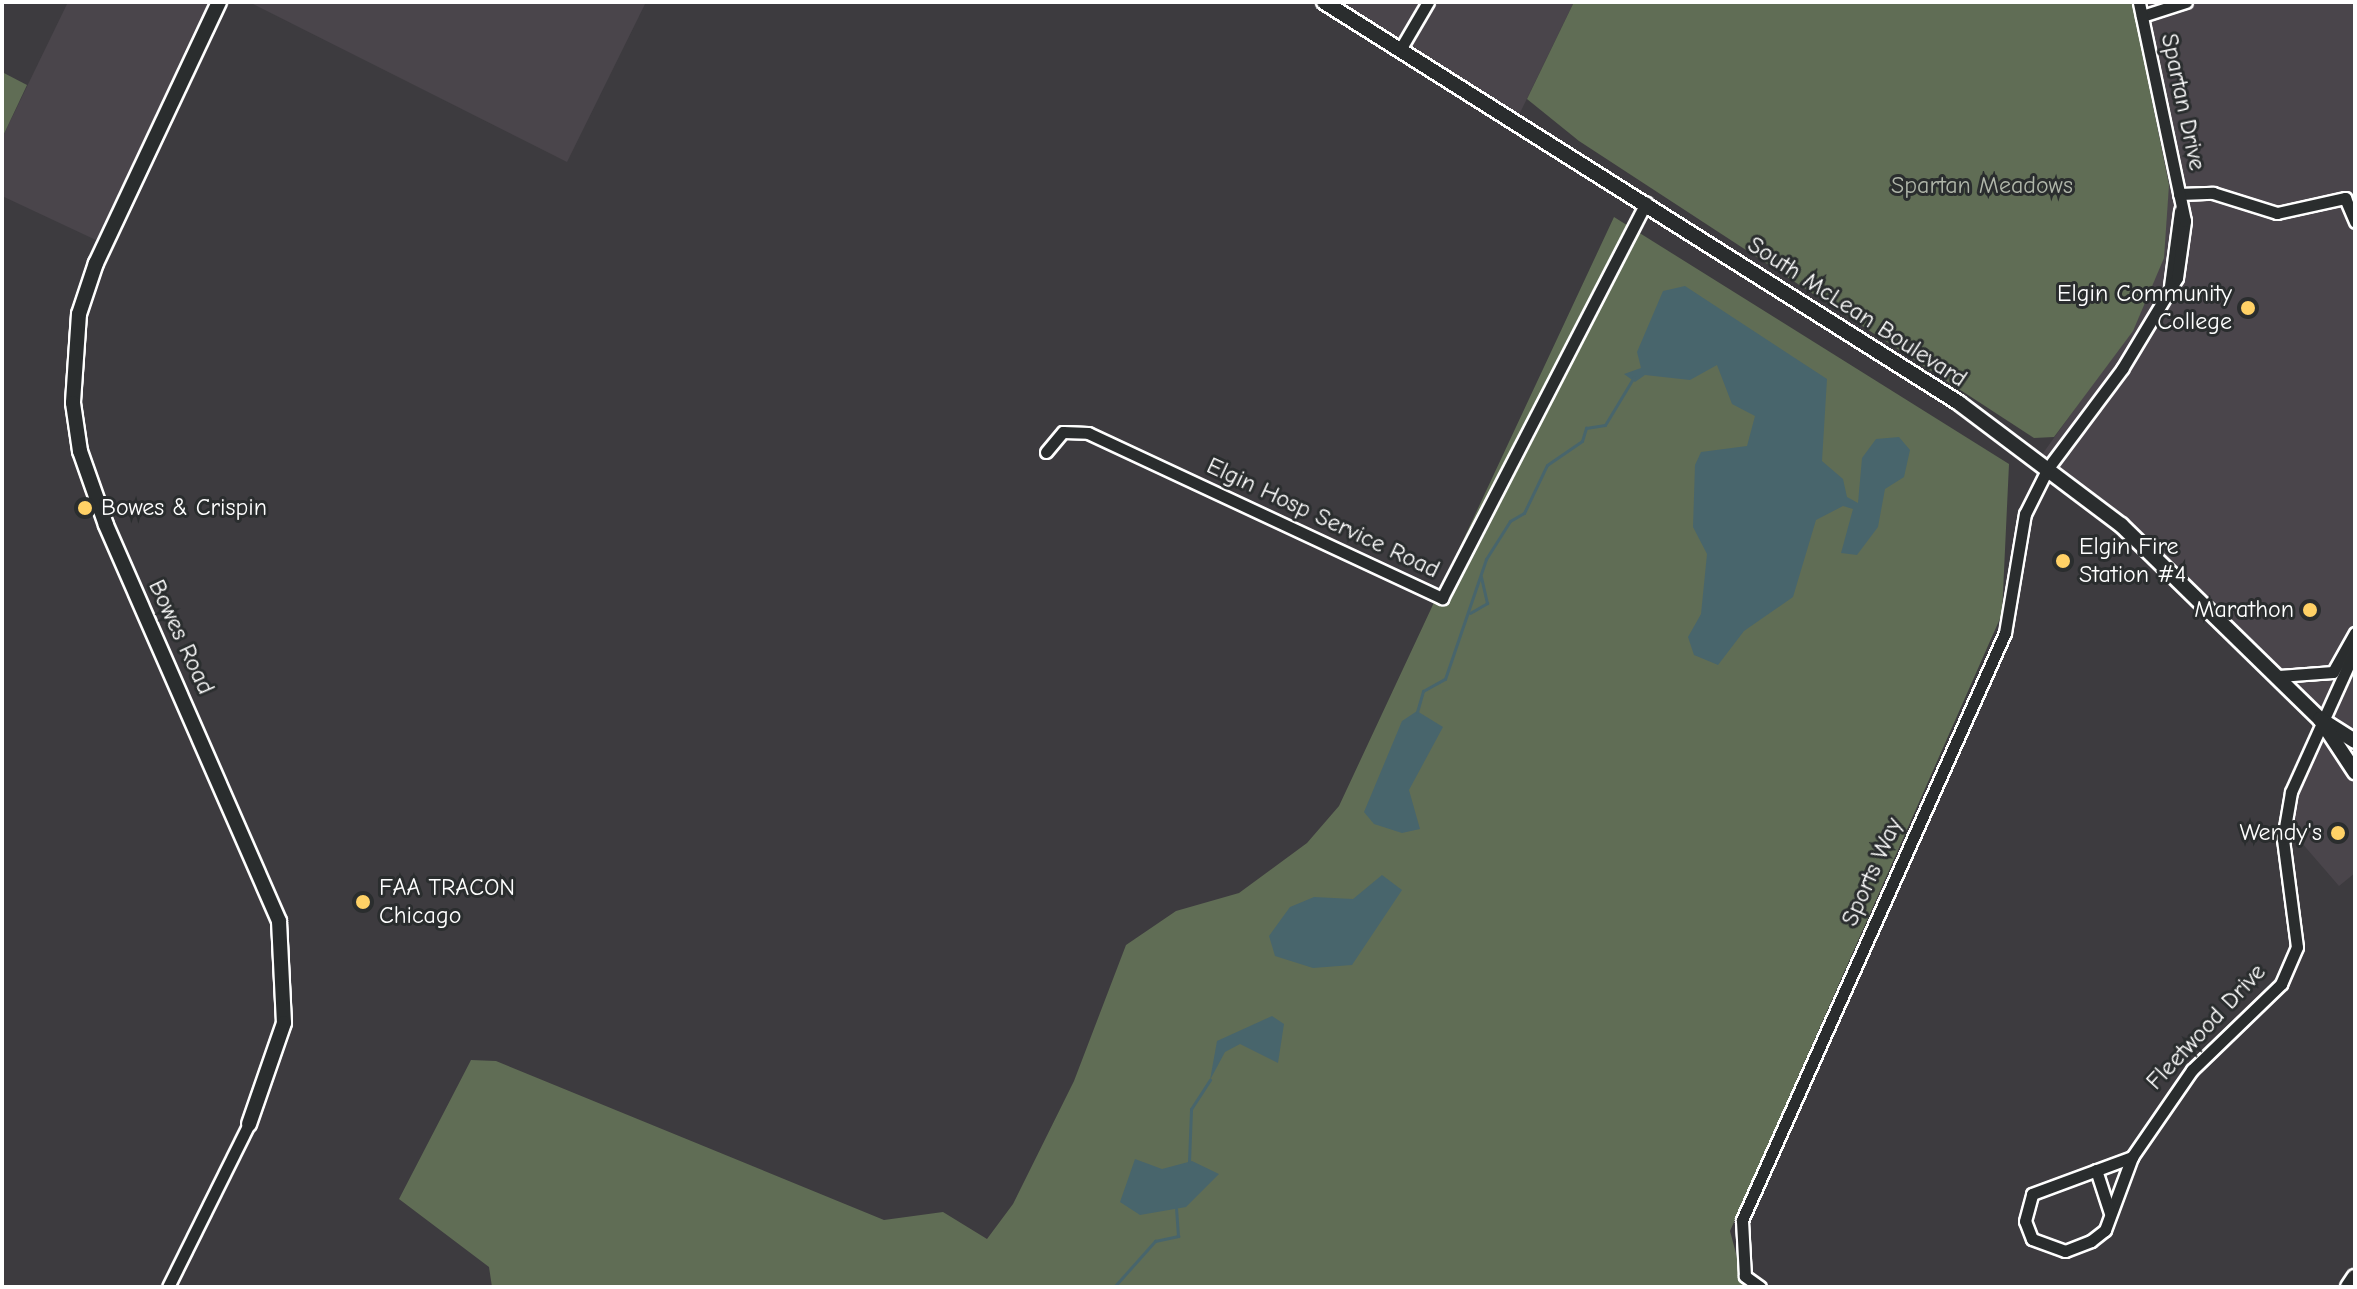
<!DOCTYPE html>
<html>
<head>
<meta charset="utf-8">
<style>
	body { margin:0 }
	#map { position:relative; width:2357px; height:1289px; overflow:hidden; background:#3d3b3f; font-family:"Comic Neue",sans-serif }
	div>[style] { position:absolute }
	.built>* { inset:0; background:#4a454b }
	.green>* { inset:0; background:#606d55 }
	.water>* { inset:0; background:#48656c }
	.stream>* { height:3px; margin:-1.5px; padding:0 1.5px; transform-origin:1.5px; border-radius:1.5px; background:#48656c }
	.roads { filter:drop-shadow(2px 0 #fff) drop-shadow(-2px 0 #fff) drop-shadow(0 2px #fff) drop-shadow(0 -2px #fff) }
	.minor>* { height:11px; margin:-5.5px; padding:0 5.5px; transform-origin:5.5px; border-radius:5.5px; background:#2a2d2e }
	.major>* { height:14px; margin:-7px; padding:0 7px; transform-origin:7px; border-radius:7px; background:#2a2d2e }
	.highway>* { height:16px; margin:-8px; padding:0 8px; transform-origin:8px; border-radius:8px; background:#2a2d2e }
	.dots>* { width:22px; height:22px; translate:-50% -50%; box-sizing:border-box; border:4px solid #2a2d2e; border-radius:50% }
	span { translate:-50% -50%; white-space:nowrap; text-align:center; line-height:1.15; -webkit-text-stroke:6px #2a2d2e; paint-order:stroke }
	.street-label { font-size:24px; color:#fff }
	.park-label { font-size:24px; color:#b0b6aa }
	.poi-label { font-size:24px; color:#fff }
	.right { translate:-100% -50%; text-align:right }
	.left { translate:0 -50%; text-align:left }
	.frame { position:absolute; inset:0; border:4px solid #fff; pointer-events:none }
</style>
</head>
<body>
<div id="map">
	<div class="built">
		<i style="clip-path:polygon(68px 2px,213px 2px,98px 241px,2px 196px,2px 138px)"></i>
		<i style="clip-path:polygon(249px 2px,646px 2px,567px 162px)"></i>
		<i style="clip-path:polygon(1326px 2px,1574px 2px,1518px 117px)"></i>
		<i style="clip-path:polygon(2128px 2px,2355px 2px,2355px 642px,2319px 715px,2041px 456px,2122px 343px)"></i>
		<i style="clip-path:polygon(2355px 655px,2355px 739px,2323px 718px)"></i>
		<i style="clip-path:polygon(2320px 725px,2355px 776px,2355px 873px,2339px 886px,2288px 827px)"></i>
	</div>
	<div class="green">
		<i style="clip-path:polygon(1574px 2px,2132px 2px,2169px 185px,2164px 258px,2133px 331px,2054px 437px,2034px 438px,1579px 141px,1527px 99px)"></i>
		<i style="clip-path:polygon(2px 72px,27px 85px,2px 138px)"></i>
		<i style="clip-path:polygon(1614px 217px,2009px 464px,2002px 614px,1730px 1231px,1745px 1287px,492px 1287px,489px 1267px,399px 1199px,471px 1060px,496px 1061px,884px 1220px,943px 1212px,987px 1239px,1013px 1204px,1074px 1081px,1126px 945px,1176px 911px,1239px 893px,1307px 843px,1339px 806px)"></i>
	</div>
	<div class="water">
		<i style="clip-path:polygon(1685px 286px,1827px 379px,1822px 461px,1843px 479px,1847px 497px,1858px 503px,1862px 458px,1876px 439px,1899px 437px,1910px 450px,1904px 477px,1885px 489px,1878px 527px,1857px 555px,1841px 553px,1853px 509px,1843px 506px,1816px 520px,1793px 597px,1744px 631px,1718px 665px,1694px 655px,1688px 637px,1701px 614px,1707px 554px,1693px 527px,1695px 465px,1701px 452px,1747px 446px,1755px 416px,1732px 404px,1717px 365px,1690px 380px,1645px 375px,1635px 382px,1624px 374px,1641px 368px,1637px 352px,1663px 291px)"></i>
		<i style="clip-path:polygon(1417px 711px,1443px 727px,1409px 790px,1420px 829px,1402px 833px,1374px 824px,1364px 812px,1402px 721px)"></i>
		<i style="clip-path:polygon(1382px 875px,1402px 890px,1352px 965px,1313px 968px,1275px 956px,1269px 936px,1290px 907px,1314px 897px,1353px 899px)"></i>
		<i style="clip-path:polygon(1272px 1016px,1284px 1024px,1278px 1063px,1240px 1044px,1225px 1052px,1210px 1080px,1217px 1041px)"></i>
		<i style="clip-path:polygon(1135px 1159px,1162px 1169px,1192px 1161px,1219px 1174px,1186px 1207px,1140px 1215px,1120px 1202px)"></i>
	</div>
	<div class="stream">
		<i style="left:1470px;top:613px;width:20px;rotate:-30deg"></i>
		<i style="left:1487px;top:603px;width:27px;rotate:-103deg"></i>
		<i style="left:1417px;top:712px;width:22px;rotate:-74deg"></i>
		<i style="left:1423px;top:691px;width:25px;rotate:-29deg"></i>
		<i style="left:1445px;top:679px;width:127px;rotate:-71.1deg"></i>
		<i style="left:1486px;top:559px;width:45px;rotate:-57.7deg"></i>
		<i style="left:1510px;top:521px;width:16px;rotate:-30deg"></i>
		<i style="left:1524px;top:513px;width:53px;rotate:-64.4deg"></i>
		<i style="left:1547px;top:465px;width:42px;rotate:-34.4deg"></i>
		<i style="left:1582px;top:441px;width:14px;rotate:-73deg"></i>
		<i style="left:1586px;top:428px;width:19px;rotate:-9deg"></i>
		<i style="left:1605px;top:425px;width:56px;rotate:-58.9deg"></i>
		<i style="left:1189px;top:1162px;width:53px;rotate:-87.8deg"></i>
		<i style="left:1191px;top:1109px;width:35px;rotate:-57deg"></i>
		<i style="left:1114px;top:1287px;width:62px;rotate:-48.3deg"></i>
		<i style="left:1155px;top:1241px;width:24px;rotate:-12deg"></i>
		<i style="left:1178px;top:1236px;width:27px;rotate:-94deg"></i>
	</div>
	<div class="roads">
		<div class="minor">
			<i style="left:2142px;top:16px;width:46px;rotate:-17.7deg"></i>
			<i style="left:1401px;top:48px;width:53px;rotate:-59.6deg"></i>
			<i style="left:2179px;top:194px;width:34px;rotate:-2deg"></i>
			<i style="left:2213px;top:193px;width:67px;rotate:17.4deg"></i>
			<i style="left:2277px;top:213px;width:70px;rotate:-12.4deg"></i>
			<i style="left:2345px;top:198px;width:26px;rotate:67deg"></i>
			<i style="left:2170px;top:286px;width:76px;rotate:-82.4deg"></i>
			<i style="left:1046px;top:452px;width:26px;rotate:-50deg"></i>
			<i style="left:1063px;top:432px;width:25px;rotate:2deg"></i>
			<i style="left:1088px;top:433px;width:391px;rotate:25deg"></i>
			<i style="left:1442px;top:598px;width:445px;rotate:-62.7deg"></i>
			<i style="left:2279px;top:676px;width:54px;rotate:-4.2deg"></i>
			<i style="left:2333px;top:672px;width:45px;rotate:-60.6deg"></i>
			<i style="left:2132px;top:1157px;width:106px;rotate:-55.4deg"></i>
			<i style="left:2192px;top:1070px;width:124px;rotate:-44deg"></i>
			<i style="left:2281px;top:984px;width:40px;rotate:-66.6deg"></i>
			<i style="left:2297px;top:947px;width:109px;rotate:-97.4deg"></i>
			<i style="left:2283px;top:839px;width:48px;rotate:-80.3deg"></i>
			<i style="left:2291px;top:792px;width:156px;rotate:-65.7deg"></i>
			<i style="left:2132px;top:1157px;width:78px;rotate:110.3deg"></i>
			<i style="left:2105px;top:1230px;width:18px;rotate:142deg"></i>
			<i style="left:2091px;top:1241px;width:28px;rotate:159deg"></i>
			<i style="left:2065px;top:1251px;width:35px;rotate:-160deg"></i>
			<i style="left:2032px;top:1239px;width:19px;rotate:-111deg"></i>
			<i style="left:2025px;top:1221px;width:28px;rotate:-75deg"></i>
			<i style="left:2032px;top:1194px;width:107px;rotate:-20.3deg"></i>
			<i style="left:2096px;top:1170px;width:45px;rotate:72deg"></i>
			<i style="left:168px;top:1287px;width:182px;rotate:-63.6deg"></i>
			<i style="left:1760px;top:1287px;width:19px;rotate:-144deg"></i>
			<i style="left:1745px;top:1276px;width:56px;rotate:-93.1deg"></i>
			<i style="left:1742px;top:1220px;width:643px;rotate:-65.87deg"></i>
			<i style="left:2005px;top:633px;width:121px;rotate:-80.5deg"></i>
			<i style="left:2025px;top:514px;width:51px;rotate:-63.4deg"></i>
			<i style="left:2048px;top:468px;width:124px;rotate:-53.2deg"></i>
			<i style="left:2122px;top:369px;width:106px;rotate:-58.9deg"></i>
			<i style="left:2177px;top:278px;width:58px;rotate:-82deg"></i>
			<i style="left:2185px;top:221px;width:224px;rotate:-101.9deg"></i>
		</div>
		<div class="major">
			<i style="left:219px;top:2px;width:289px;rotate:115.2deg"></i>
			<i style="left:96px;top:263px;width:54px;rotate:108.4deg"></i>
			<i style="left:79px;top:314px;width:89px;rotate:93.9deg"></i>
			<i style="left:73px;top:403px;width:49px;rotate:81.7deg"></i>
			<i style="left:80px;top:451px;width:78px;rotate:70.6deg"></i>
			<i style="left:106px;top:525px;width:432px;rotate:66.4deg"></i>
			<i style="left:279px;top:921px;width:102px;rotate:87.2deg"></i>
			<i style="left:284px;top:1023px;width:107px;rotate:109.1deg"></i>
			<i style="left:1324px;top:2px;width:751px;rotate:32.27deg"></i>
			<i style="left:1959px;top:403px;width:203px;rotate:37deg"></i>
			<i style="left:2121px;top:525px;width:278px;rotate:44.3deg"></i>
			<i style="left:2320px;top:719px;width:41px;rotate:32.2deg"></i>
			<i style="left:2320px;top:719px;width:64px;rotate:56.6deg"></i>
		</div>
		<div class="highway">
			<i style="left:2349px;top:1287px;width:11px;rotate:-56deg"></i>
		</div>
	</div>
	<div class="dots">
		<i style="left:2248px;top:308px;background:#ffd166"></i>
		<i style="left:85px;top:508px;background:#ffd166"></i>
		<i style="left:2063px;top:561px;background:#ffd166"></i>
		<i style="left:2310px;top:610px;background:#ffd166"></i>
		<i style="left:2338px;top:833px;background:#ffd166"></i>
		<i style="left:363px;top:902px;background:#ffd166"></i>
	</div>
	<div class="street-label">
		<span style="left:2183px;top:102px;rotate:78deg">Spartan Drive</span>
		<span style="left:1857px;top:312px;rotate:33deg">South McLean Boulevard</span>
		<span style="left:1323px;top:518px;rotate:25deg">Elgin Hosp Service Road</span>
		<span style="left:181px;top:637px;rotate:65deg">Bowes Road</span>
		<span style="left:1872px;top:872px;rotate:-66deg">Sports Way</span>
		<span style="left:2206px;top:1027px;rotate:-47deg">Fleetwood Drive</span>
	</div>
	<div class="park-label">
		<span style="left:1982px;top:186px">Spartan Meadows</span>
	</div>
	<div class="poi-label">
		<span class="right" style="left:2232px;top:308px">Elgin Community<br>College</span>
		<span class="left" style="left:101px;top:508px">Bowes &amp; Crispin</span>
		<span class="left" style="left:2079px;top:561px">Elgin Fire<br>Station #4</span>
		<span class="right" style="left:2294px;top:610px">Marathon</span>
		<span class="right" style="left:2322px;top:833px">Wendy's</span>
		<span class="left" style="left:379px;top:902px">FAA TRACON<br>Chicago</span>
	</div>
	<div class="frame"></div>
</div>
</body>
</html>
